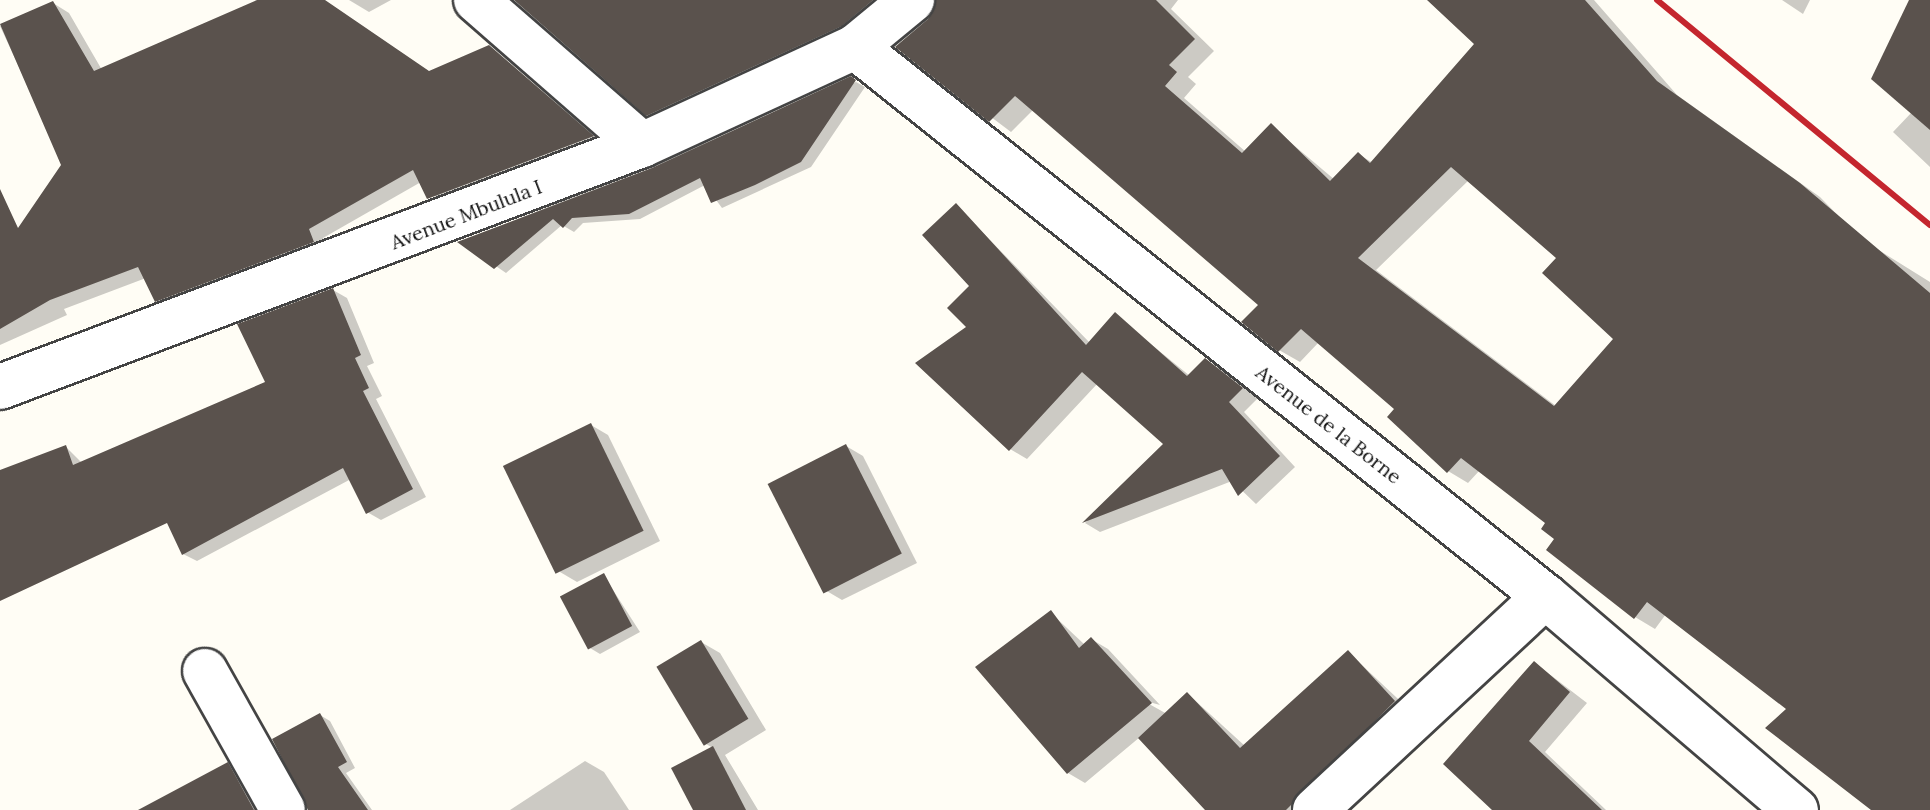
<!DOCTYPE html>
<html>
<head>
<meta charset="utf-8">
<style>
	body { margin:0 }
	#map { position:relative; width:1930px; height:810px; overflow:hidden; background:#fffdf5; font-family:Lora,serif }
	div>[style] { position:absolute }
	.shadow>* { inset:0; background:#0003 }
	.building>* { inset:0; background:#5a524d; transform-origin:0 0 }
	.roads { filter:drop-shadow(2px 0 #444) drop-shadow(-2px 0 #444) drop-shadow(0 2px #444) drop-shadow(0 -2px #444) }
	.minor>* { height:44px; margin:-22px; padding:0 22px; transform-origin:22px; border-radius:22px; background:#fff }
	.rail>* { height:6px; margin:-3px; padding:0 3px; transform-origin:3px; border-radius:3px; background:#c4262e }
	span { translate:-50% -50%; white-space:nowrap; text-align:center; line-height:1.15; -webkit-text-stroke:8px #fff; paint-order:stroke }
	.street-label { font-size:20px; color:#111 }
</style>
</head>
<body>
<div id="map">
	<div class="shadow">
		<i style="clip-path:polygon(262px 0,324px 0,431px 73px,489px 47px,607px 145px,445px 207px,421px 182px,323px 238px,329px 251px,173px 309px,157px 300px,146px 278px,64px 309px,67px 315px,0 345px,0 262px,64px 165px,0 26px,53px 3px,69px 13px,102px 70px)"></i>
		<i style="clip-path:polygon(349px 0,391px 0,369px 12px)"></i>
		<i style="clip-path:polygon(561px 0,912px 0,671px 128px,647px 114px)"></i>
		<i style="clip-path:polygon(evenodd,938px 0,1178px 0,1171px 9px,1214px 51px,1188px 77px,1196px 84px,1184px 98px,1246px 152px,1271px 126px,1335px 180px,1358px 154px,1373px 163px,1477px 44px,1493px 0,1594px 0,1677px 95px,1820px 197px,1861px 239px,1930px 282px,1930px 810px,1882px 810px,1789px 709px,1666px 614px,1655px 629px,1635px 617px,1548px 522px,1480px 470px,1468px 483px,1448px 471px,1397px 409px,1319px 342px,1300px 362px,1279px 350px,1261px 304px,1034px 109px,1011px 132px,898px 47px,930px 20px,938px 0,1469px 180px,1558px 257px,1616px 339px,1556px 406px,1376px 270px,1469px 180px)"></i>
		<i style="clip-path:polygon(1782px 0,1810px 0,1803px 14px)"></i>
		<i style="clip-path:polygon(1911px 0,1930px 6px,1930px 167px,1893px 132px,1912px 112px)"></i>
		<i style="clip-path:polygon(856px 82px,865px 87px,811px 167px,722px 208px,705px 185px,640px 219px,583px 223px,574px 232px,562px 225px,506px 273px,461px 242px)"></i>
		<i style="clip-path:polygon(956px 205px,1090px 343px,1115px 315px,1190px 376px,1206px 360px,1222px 370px,1258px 398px,1244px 412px,1295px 467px,1256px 504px,1232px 481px,1100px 532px,1085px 523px,1166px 444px,1098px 383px,1027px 459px,1010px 449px,969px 327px,972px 286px)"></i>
		<i style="clip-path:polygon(333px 290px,347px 298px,374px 363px,367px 366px,382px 396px,376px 399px,426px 497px,381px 520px,367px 512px,351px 479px,197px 561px,183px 554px,154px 494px,0 547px,0 472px,66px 447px,82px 463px,268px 383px)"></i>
		<i style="clip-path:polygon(591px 425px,608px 435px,660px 541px,577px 582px,560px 572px)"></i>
		<i style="clip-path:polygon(846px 446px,863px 456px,917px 563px,842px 600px,825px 590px)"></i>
		<i style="clip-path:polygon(604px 576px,640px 632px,600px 654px,590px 648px)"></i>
		<i style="clip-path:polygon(1051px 613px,1085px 645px,1091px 639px,1108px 649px,1160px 705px,1142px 700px,1167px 714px,1188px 694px,1245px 746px,1348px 652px,1413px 713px,1314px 810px,1208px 810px,1140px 737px,1085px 783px,1068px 773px)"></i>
		<i style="clip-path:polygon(701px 642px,720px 653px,766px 730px,725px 755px,758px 810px,695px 810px,713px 748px,706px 744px)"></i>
		<i style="clip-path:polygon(1535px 663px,1587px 703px,1545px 752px,1606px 810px,1495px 810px)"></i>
		<i style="clip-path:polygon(320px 715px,330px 721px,355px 768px,346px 773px,372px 810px,308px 810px)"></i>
		<i style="clip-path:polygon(585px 761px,604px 772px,629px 810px,510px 810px)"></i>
		<i style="clip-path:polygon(228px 765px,260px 810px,182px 810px)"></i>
	</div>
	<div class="building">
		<i style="clip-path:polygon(257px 0,325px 0,429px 71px,489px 45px,594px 136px,427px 199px,413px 170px,309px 229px,314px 242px,155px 302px,138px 267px,50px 300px,0 329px,0 189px,18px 228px,61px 165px,0 24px,53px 1px,94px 71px)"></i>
		<i style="clip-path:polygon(514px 0,873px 0,842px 26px,646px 116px)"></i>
		<i style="clip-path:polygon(evenodd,936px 0,1156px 0,1195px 39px,1169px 65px,1177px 72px,1165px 86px,1242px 153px,1271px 123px,1330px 181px,1358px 152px,1370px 163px,1474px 44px,1427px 0,1585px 0,1657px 81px,1800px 183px,1930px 293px,1930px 810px,1871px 810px,1765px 728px,1786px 709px,1647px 602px,1634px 619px,1546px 550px,1554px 539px,1541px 529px,1545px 523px,1461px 458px,1447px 473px,1387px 417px,1394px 409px,1301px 329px,1278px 352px,1241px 322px,1258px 305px,1015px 96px,989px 122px,895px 47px,928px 19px,936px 0,1451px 167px,1556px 258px,1542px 273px,1613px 339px,1554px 406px,1358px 258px,1451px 167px)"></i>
		<i style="clip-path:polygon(1909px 0,1930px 0,1930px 130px,1871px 79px)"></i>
		<i style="clip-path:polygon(851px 76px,856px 80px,801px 162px,755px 185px,711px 203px,700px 178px,629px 214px,572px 218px,563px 228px,553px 219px,494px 269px,457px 242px,652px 168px)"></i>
		<i style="clip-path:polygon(956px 203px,1086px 345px,1115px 312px,1187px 376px,1205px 358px,1243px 388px,1229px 402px,1280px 456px,1238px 496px,1222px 469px,1082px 523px,1163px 444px,1082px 372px,1009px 451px,915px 363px,966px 327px,947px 308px,969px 286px,922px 235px)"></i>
		<i style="clip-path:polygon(333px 288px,361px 355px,355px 358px,369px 388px,363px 391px,413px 489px,366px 514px,343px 468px,182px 555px,167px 523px,0 601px,0 470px,66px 445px,73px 465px,265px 382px,237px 324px)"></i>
		<i style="left:591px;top:423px;width:120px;height:98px;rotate:64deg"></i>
		<i style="left:846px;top:444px;width:123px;height:88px;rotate:63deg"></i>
		<i style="left:604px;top:573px;width:60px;height:50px;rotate:62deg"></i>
		<i style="clip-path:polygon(1051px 610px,1079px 648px,1091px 637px,1152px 703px,1067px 774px,975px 667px)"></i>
		<i style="left:701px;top:640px;width:92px;height:52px;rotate:59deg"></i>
		<i style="clip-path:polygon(1348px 650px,1395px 701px,1286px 810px,1205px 810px,1138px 738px,1187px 692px,1240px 748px)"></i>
		<i style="clip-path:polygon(1534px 661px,1570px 692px,1529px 741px,1602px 810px,1492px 810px,1443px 764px)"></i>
		<i style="clip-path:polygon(320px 713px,347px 762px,338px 767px,368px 810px,308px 810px,272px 739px)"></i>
		<i style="clip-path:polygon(713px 746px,746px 810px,693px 810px,671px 768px)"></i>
		<i style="clip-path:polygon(228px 762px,254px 810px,138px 810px)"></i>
	</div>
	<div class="roads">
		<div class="minor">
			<i style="left:476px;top:0;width:220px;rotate:41.1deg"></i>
			<i style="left:855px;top:47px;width:882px;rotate:38.51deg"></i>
			<i style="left:1545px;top:596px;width:330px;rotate:40.5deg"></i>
			<i style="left:0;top:387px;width:686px;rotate:-20.65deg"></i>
			<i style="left:642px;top:145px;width:234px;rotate:-24.7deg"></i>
			<i style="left:855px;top:47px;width:74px;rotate:-39.5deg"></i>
			<i style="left:205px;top:671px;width:159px;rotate:60.7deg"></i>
			<i style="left:1315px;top:810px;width:314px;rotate:-42.9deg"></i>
		</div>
	</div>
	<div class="rail">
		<i style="left:1657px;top:0;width:354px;rotate:39.5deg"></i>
	</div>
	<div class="street-label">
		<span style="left:466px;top:214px;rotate:-21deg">Avenue Mbulula I</span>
		<span style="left:1329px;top:424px;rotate:38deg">Avenue de la Borne</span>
	</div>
</div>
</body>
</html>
